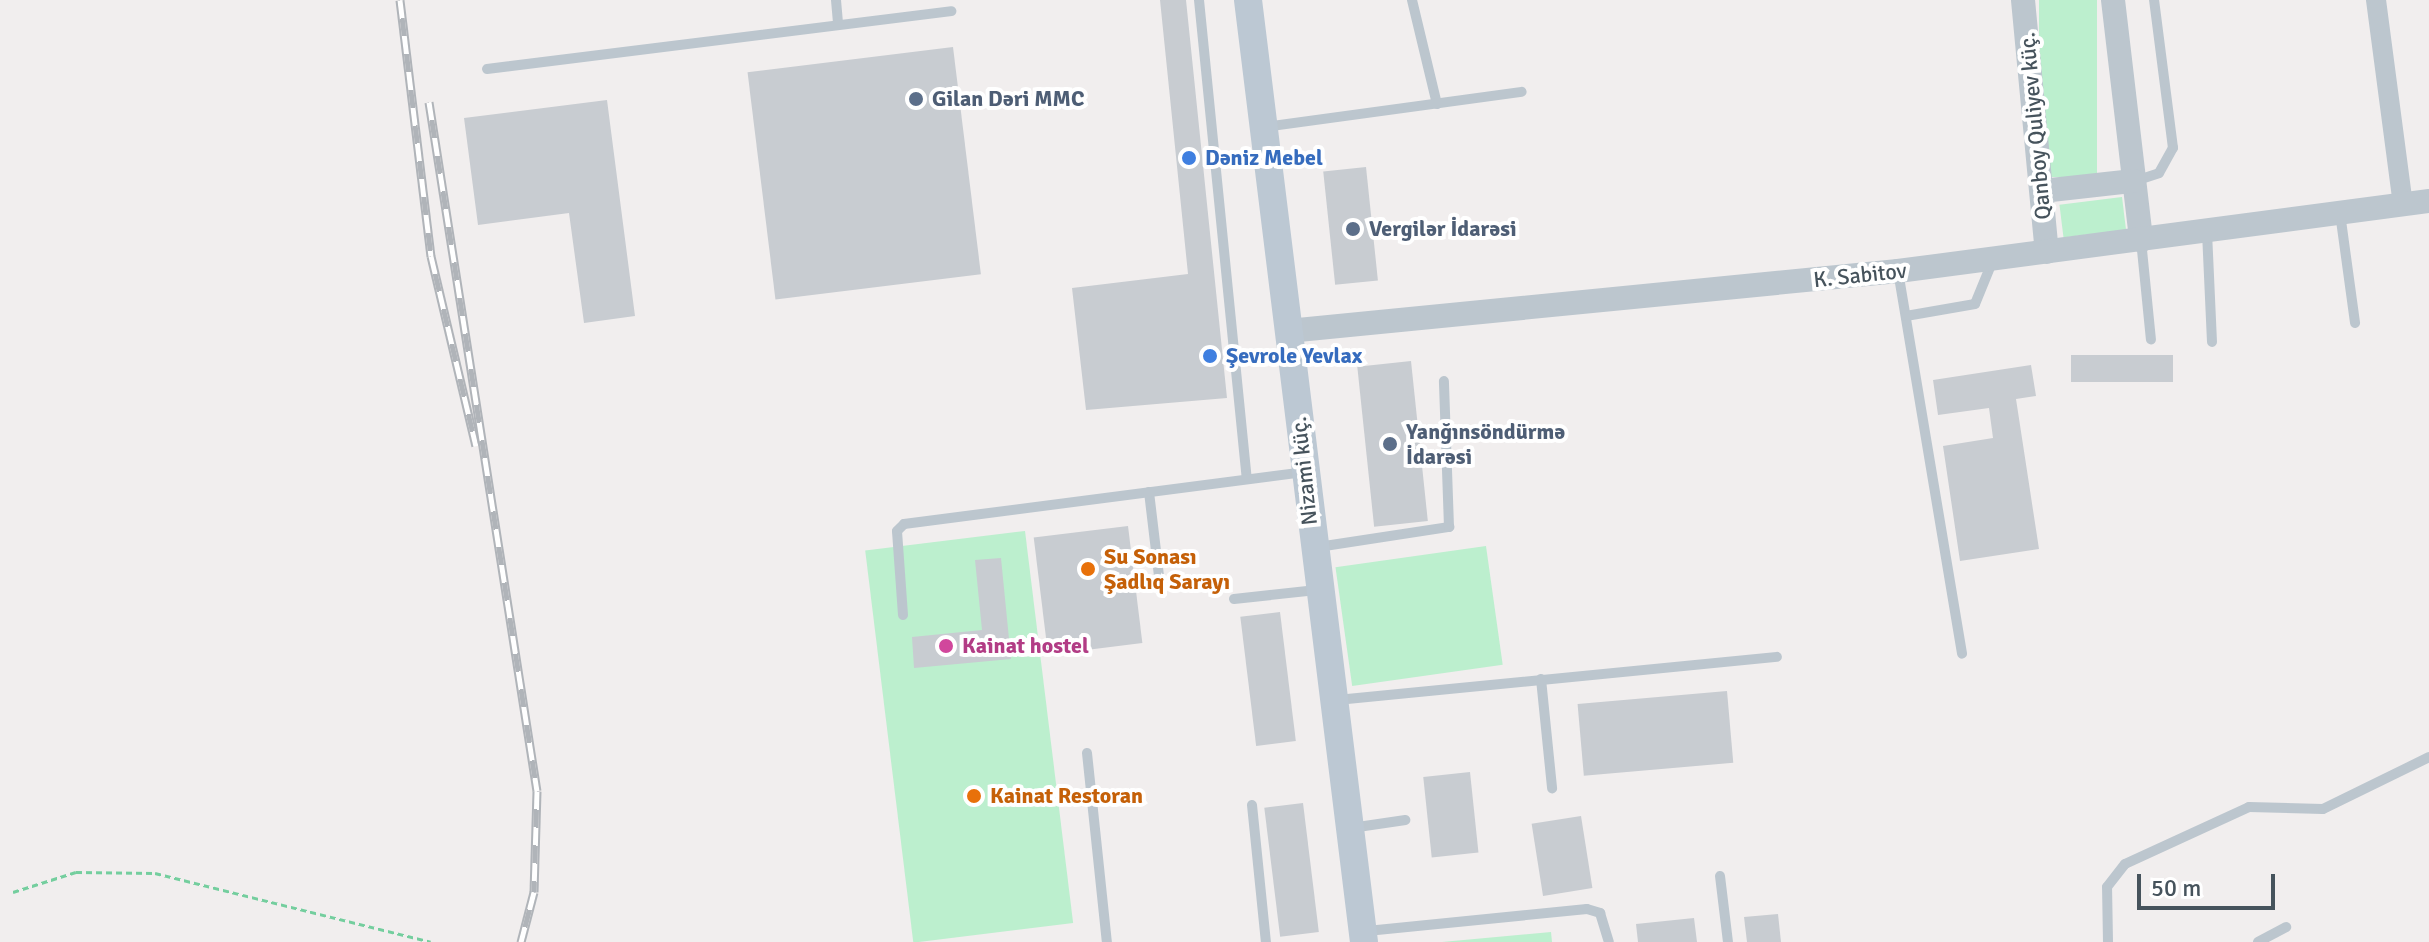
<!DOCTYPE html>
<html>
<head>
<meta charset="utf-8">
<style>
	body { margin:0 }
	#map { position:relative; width:2429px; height:942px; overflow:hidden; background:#f1eeee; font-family:Signika,sans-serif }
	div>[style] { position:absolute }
	.green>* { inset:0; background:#bcefce; transform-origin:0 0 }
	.building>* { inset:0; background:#c8ccd1; transform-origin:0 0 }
	.path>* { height:3px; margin-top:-1.5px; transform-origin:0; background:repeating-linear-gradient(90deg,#74ce9e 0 6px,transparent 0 10px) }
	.service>* { height:10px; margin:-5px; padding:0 5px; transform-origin:5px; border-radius:5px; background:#bcc6ce }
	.minor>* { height:20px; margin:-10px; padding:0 10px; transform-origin:10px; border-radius:10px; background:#bcc6ce }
	.tertiary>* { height:24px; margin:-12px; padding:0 12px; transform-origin:12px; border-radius:12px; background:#bcc6ce }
	.secondary>* { height:28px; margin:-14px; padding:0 14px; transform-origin:14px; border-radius:14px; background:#bcc8d3 }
	.rail>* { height:9px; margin-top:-4.5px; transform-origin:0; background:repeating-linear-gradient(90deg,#fff 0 18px,#b0b4b9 0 36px); box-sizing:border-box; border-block:2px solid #b0b4b9 }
	.dots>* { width:22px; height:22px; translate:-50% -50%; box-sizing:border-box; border:4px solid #fff; border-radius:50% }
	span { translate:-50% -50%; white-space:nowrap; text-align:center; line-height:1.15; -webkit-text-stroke:8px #fff; paint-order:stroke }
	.service-label { font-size:22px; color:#4e5e75; font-weight:700 }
	.left { translate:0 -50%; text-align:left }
	.street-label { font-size:22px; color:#46535c }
	.shop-label { font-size:22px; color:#366cbe; font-weight:700 }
	.food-label { font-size:22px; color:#c56008; font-weight:700 }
	.hotel-label { font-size:22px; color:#b23c85; font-weight:700 }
	.scale { position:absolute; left:2137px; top:874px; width:138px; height:36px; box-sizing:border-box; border:4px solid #46535c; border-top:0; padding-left:10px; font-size:24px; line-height:28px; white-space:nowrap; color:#46535c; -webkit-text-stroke:6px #fff; paint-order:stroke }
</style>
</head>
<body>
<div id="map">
	<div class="green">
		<i style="left:2039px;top:0;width:58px;height:177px"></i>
		<i style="left:2122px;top:197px;width:33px;height:63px;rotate:83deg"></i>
		<i style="left:1025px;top:531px;width:395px;height:161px;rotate:83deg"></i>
		<i style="left:1486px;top:546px;width:120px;height:152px;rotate:82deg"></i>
		<i style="clip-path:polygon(1551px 932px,1552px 942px,1442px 942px)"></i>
	</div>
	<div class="building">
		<i style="clip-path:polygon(1160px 0,1186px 0,1227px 398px,1086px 410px,1072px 288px,1188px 274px)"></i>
		<i style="left:953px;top:47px;width:229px;height:207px;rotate:83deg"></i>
		<i style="clip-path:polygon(607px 100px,635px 316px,584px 323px,569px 213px,478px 225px,464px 118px)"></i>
		<i style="left:1366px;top:167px;width:114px;height:43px;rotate:84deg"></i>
		<i style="left:2173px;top:355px;width:27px;height:102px;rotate:90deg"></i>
		<i style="left:1411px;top:361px;width:161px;height:54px;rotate:84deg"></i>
		<i style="clip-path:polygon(2031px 365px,2036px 396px,2016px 399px,2039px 549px,1960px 561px,1943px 446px,1993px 438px,1989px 408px,1938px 415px,1933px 380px)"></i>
		<i style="left:1128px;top:526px;width:118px;height:95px;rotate:83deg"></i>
		<i style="clip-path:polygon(1001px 558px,1011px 659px,914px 668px,912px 637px,982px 630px,975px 560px)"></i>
		<i style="left:1280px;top:612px;width:130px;height:40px;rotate:83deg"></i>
		<i style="left:1727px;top:691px;width:72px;height:150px;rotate:85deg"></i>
		<i style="left:1470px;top:772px;width:81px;height:47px;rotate:84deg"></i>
		<i style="left:1303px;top:803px;width:130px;height:39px;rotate:83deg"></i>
		<i style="left:1581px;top:816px;width:73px;height:50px;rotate:81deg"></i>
		<i style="clip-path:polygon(1778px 914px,1781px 942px,1747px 942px,1744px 917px)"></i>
		<i style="clip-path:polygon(1694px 918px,1697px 942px,1638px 942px,1636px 924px)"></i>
	</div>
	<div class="path">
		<i style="left:13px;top:892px;width:66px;rotate:-17.6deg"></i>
		<i style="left:76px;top:872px;width:79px;rotate:0.7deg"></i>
		<i style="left:155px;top:873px;width:284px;rotate:14deg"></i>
	</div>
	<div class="service">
		<i style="left:836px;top:0;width:24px;rotate:85deg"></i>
		<i style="left:1199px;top:0;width:481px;rotate:84.3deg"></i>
		<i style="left:1412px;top:0;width:107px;rotate:76.5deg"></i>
		<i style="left:487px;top:69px;width:468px;rotate:-7.1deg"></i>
		<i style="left:1265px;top:127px;width:259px;rotate:-7.8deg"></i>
		<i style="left:2135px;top:181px;width:25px;rotate:-18deg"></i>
		<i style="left:2159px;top:173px;width:29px;rotate:-61deg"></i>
		<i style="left:2173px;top:148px;width:149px;rotate:-97.3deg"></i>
		<i style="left:2340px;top:213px;width:111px;rotate:82.2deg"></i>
		<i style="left:2207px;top:232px;width:110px;rotate:87.4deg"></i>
		<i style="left:2141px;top:240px;width:100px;rotate:84.3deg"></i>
		<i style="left:1898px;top:271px;width:388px;rotate:80.5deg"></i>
		<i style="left:1906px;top:316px;width:70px;rotate:-9.9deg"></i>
		<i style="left:1975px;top:304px;width:48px;rotate:-67.8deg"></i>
		<i style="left:1149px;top:492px;width:101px;rotate:83.2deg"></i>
		<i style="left:1318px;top:547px;width:133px;rotate:-8.7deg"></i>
		<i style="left:1449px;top:527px;width:146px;rotate:-92deg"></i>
		<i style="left:1234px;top:599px;width:83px;rotate:-6.2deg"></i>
		<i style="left:903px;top:615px;width:84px;rotate:-94.1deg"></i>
		<i style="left:897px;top:531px;width:10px;rotate:-45deg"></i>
		<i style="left:904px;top:524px;width:401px;rotate:-7.4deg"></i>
		<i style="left:1541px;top:679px;width:110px;rotate:84.2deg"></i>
		<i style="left:1337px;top:700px;width:442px;rotate:-5.6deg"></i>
		<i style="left:1087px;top:753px;width:190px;rotate:84deg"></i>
		<i style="left:1252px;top:805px;width:138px;rotate:84.2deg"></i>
		<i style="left:1351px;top:828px;width:55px;rotate:-8.4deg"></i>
		<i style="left:1720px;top:876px;width:66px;rotate:83.1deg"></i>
		<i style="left:1367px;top:931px;width:221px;rotate:-5.7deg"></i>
		<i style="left:1587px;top:909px;width:14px;rotate:17deg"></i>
		<i style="left:1600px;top:913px;width:30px;rotate:73deg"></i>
		<i style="left:2108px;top:942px;width:55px;rotate:-91deg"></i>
		<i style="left:2107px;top:887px;width:29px;rotate:-52deg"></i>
		<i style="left:2125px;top:864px;width:136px;rotate:-24.7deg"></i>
		<i style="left:2249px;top:807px;width:74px;rotate:1.5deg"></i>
		<i style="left:2323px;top:809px;width:118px;rotate:-26.1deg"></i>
		<i style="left:2258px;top:942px;width:32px;rotate:-28deg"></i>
	</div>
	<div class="minor">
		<i style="left:2376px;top:0;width:207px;rotate:82.5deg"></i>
	</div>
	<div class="tertiary">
		<i style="left:2023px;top:0;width:253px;rotate:84.6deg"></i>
		<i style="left:2113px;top:0;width:242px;rotate:83.3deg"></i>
		<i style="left:2042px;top:191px;width:92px;rotate:-6.3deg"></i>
		<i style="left:1288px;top:331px;width:613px;rotate:-5.62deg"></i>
		<i style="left:1898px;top:271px;width:536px;rotate:-7.51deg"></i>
	</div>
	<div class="secondary">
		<i style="left:1248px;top:0;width:949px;rotate:82.98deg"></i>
	</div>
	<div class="rail">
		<i style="left:400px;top:0;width:258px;rotate:83.1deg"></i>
		<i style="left:431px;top:256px;width:195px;rotate:76.7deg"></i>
		<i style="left:429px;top:102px;width:697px;rotate:81.09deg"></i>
		<i style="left:537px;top:791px;width:101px;rotate:91.7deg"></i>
		<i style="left:534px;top:892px;width:52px;rotate:104.6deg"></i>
	</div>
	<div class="dots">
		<i style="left:916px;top:99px;background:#5c6f8a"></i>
		<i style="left:1189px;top:158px;background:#3f7fe0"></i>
		<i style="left:1353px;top:229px;background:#5c6f8a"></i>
		<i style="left:1210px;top:356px;background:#3f7fe0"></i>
		<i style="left:1390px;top:444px;background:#5c6f8a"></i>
		<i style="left:1088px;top:569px;background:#e8710a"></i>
		<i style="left:946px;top:646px;background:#d1479c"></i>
		<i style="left:974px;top:796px;background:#e8710a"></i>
	</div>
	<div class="service-label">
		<span class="left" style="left:932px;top:99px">Gilan Dəri MMC</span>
		<span class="left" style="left:1369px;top:229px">Vergilər İdarəsi</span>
		<span class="left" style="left:1406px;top:444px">Yanğınsöndürmə<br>İdarəsi</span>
	</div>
	<div class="street-label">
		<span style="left:2035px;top:126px;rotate:-95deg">Qanboy Quliyev küç.</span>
		<span style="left:1860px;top:275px;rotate:-6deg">K. Sabitov</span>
		<span style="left:1304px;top:471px;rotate:-96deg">Nizami küç.</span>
	</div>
	<div class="shop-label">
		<span class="left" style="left:1205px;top:158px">Dəniz Mebel</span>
		<span class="left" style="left:1226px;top:356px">Şevrole Yevlax</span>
	</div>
	<div class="food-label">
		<span class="left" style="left:1104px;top:569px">Su Sonası<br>Şadlıq Sarayı</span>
		<span class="left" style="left:990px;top:796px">Kainat Restoran</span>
	</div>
	<div class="hotel-label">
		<span class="left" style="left:962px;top:646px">Kainat hostel</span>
	</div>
	<div class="scale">50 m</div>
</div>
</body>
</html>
